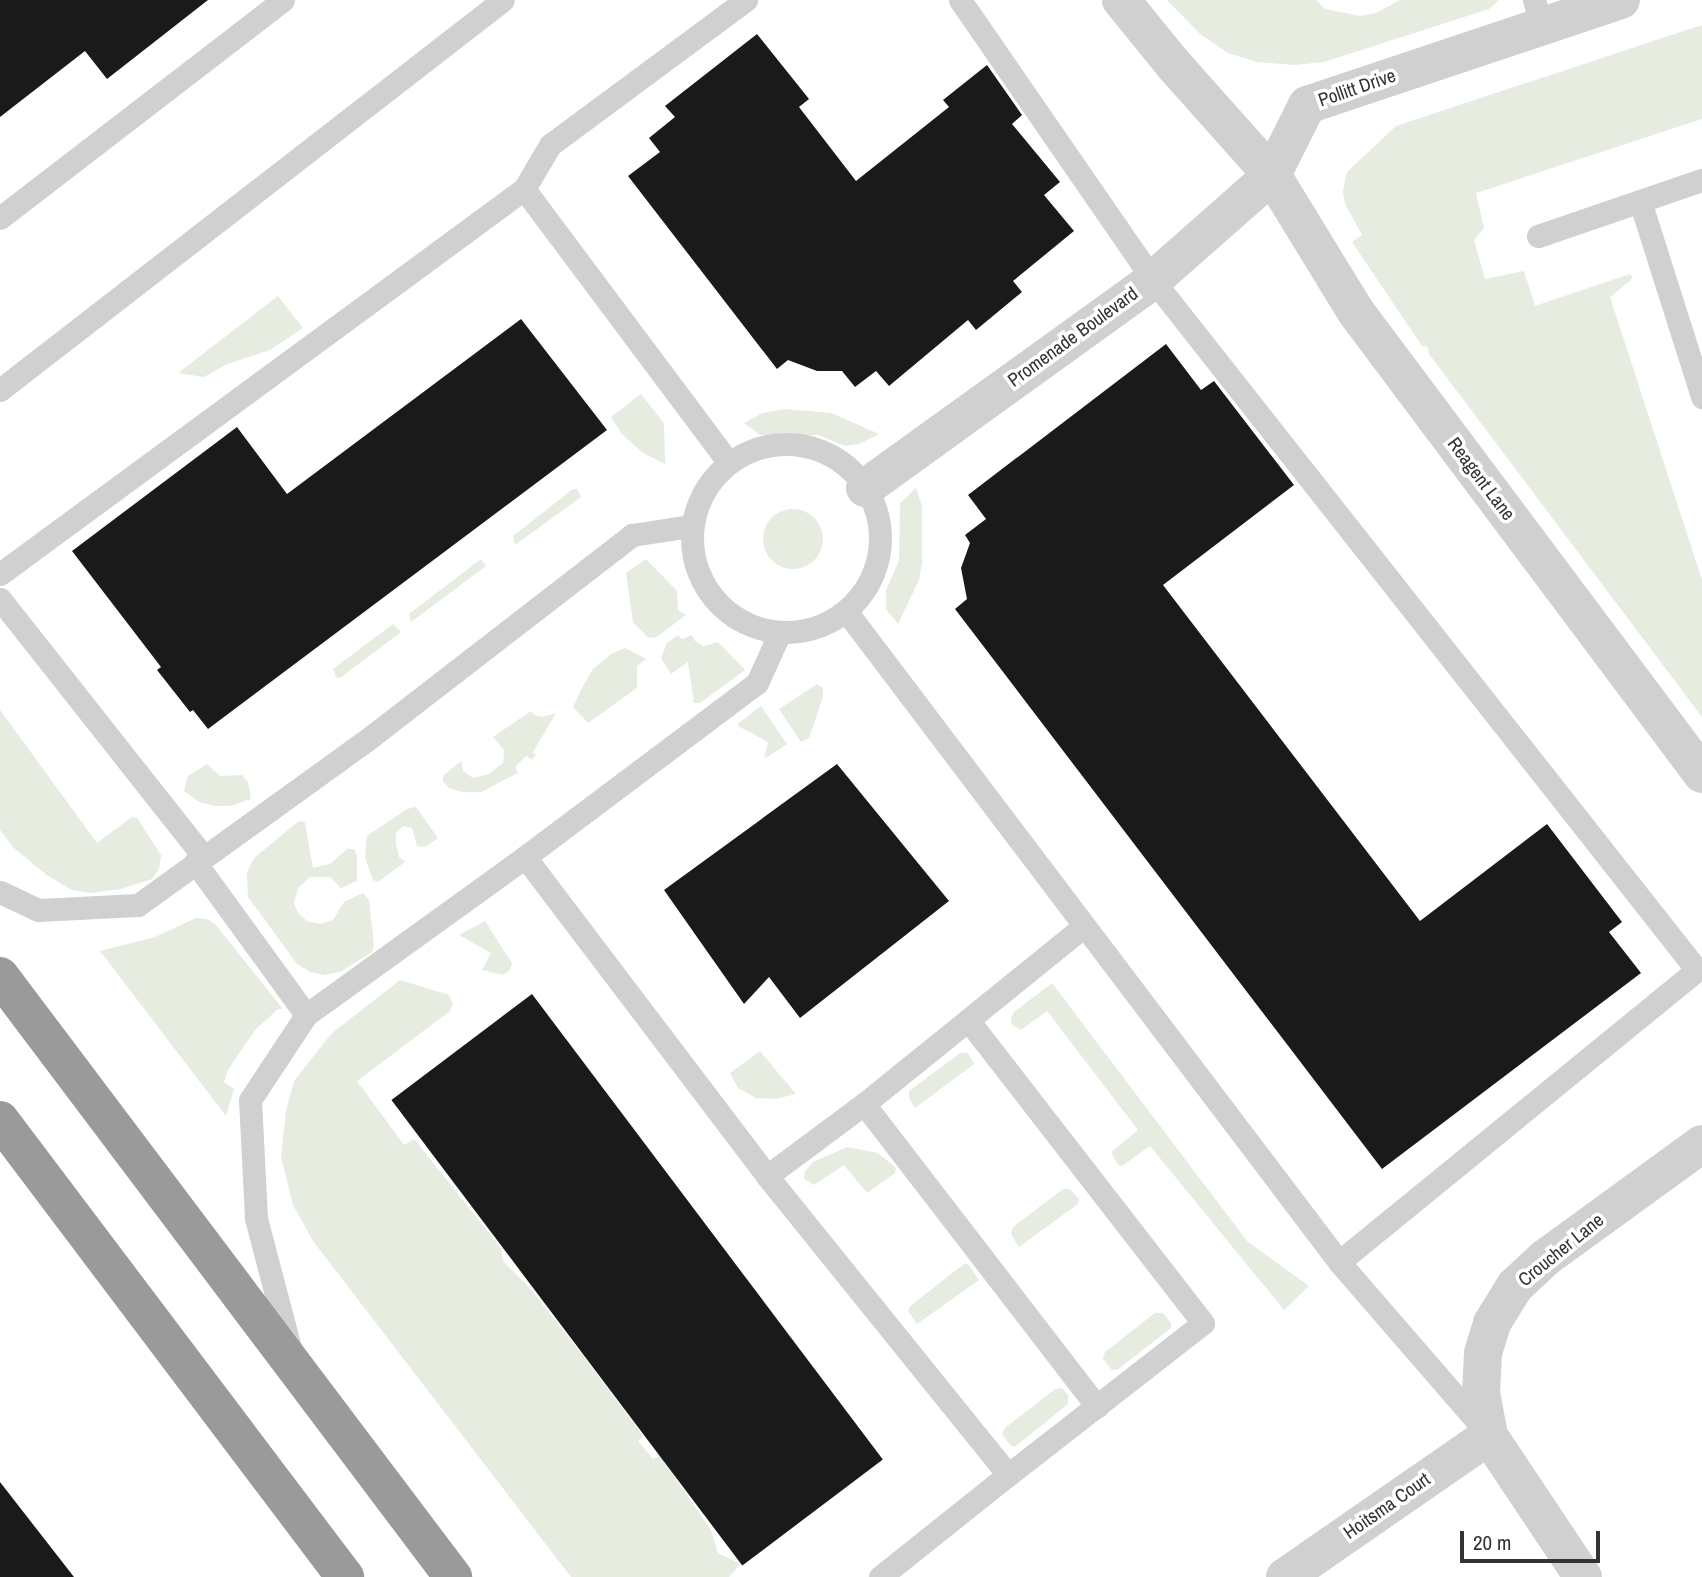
<!DOCTYPE html>
<html>
<head>
<meta charset="utf-8">
<style>
	body { margin:0 }
	#map { position:relative; width:1702px; height:1577px; overflow:hidden; background:#fff; font-family:"Archivo Narrow",sans-serif }
	div>[style] { position:absolute }
	.green>* { inset:0; background:#e6ecdf }
	.round { border-radius:50% }
	.building>* { inset:0; background:#1a1a1a; transform-origin:0 0 }
	.lane>* { height:23px; margin:-11.5px; padding:0 11.5px; transform-origin:11.5px; border-radius:11.5px; background:#d0d0d0 }
	.lane>.ring { margin:-11.5px; padding:0; box-sizing:content-box; background:none; border:23px solid #d0d0d0; border-radius:50% }
	.street>* { height:38px; margin:-19px; padding:0 19px; transform-origin:19px; border-radius:19px; background:#d0d0d0 }
	.highway>* { height:38px; margin:-19px; padding:0 19px; transform-origin:19px; border-radius:19px; background:#9a9a9a }
	span { translate:-50% -50%; white-space:nowrap; text-align:center; line-height:1.15; -webkit-text-stroke:7px #fff; paint-order:stroke }
	.street-label { font-size:19px; color:#333 }
	.scale { position:absolute; left:1460px; top:1531px; width:140px; height:32px; box-sizing:border-box; border:4px solid #333; border-top:0; padding-left:9px; font-size:21px; line-height:24px; white-space:nowrap; color:#333; -webkit-text-stroke:5px #fff; paint-order:stroke }
</style>
</head>
<body>
<div id="map">
	<div class="green">
		<i style="clip-path:polygon(1167px 0,1316px 0,1325px 9px,1360px 16px,1376px 13px,1400px 0,1499px 0,1489px 9px,1324px 62px,1294px 65px,1257px 62px,1228px 53px,1200px 34px)"></i>
		<i style="clip-path:polygon(1702px 25px,1702px 119px,1476px 193px,1484px 228px,1474px 240px,1485px 279px,1524px 271px,1535px 306px,1630px 274px,1633px 278px,1610px 297px,1702px 580px,1702px 717px,1429px 354px,1428px 347px,1422px 346px,1352px 242px,1362px 235px,1345px 204px,1343px 191px,1347px 172px,1396px 126px)"></i>
		<i style="clip-path:polygon(278px 296px,303px 328px,270px 350px,227px 364px,204px 377px,178px 373px)"></i>
		<i style="clip-path:polygon(641px 394px,664px 423px,665px 464px,643px 453px,622px 434px,611px 417px)"></i>
		<i style="clip-path:polygon(785px 409px,831px 413px,879px 434px,859px 444px,845px 446px,818px 435px,760px 435px,744px 423px,763px 413px)"></i>
		<i style="clip-path:polygon(916px 488px,922px 506px,922px 563px,919px 580px,898px 624px,886px 609px,886px 590px,899px 561px,900px 503px)"></i>
		<i style="clip-path:polygon(573px 489px,577px 489px,581px 497px,515px 545px,513px 536px)"></i>
		<i class="round" style="left:763px;top:509px;width:60px;height:60px"></i>
		<i style="clip-path:polygon(481px 559px,486px 566px,411px 622px,409px 614px)"></i>
		<i style="clip-path:polygon(646px 559px,677px 591px,678px 610px,686px 615px,655px 638px,647px 637px,633px 622px,626px 573px)"></i>
		<i style="clip-path:polygon(393px 624px,401px 632px,340px 678px,336px 677px,333px 669px)"></i>
		<i style="clip-path:polygon(678px 635px,682px 639px,692px 635px,695px 641px,704px 646px,718px 642px,745px 670px,700px 703px,694px 703px,688px 662px,671px 674px,661px 658px,667px 643px)"></i>
		<i style="clip-path:polygon(625px 648px,646px 659px,637px 666px,637px 688px,588px 723px,573px 707px,582px 688px,592px 670px,611px 654px)"></i>
		<i style="clip-path:polygon(817px 684px,823px 688px,823px 697px,809px 738px,801px 742px,779px 709px)"></i>
		<i style="clip-path:polygon(761px 706px,787px 744px,764px 759px,768px 742px,738px 726px,739px 723px)"></i>
		<i style="clip-path:polygon(0 710px,97px 843px,132px 817px,137px 818px,161px 855px,159px 869px,152px 879px,121px 889px,91px 893px,72px 890px,48px 876px,14px 848px,0 830px)"></i>
		<i style="clip-path:polygon(531px 711px,534px 715px,542px 717px,556px 713px,533px 752px,536px 755px,532px 760px,526px 756px,515px 767px,518px 773px,481px 792px,462px 792px,449px 788px,443px 781px,443px 776px,461px 761px,463px 771px,473px 778px,489px 774px,503px 763px,504px 750px,493px 737px)"></i>
		<i style="clip-path:polygon(207px 764px,220px 776px,242px 775px,248px 782px,251px 799px,231px 806px,214px 806px,199px 802px,184px 791px,188px 776px)"></i>
		<i style="clip-path:polygon(416px 807px,438px 838px,425px 847px,417px 846px,412px 828px,403px 826px,396px 833px,396px 844px,399px 857px,405px 862px,378px 882px,373px 880px,365px 858px,367px 836px,407px 809px)"></i>
		<i style="clip-path:polygon(299px 821px,305px 822px,313px 868px,330px 864px,347px 849px,354px 849px,357px 855px,357px 881px,341px 888px,330px 877px,310px 877px,298px 888px,294px 903px,298px 913px,307px 921px,320px 924px,333px 920px,344px 902px,363px 893px,369px 900px,374px 945px,372px 952px,340px 972px,324px 975px,310px 972px,297px 964px,248px 897px,247px 872px,254px 858px)"></i>
		<i style="clip-path:polygon(196px 918px,207px 919px,215px 924px,283px 1009px,278px 1009px,255px 1030px,228px 1070px,224px 1082px,234px 1089px,226px 1116px,100px 951px,155px 937px)"></i>
		<i style="clip-path:polygon(485px 921px,512px 963px,510px 970px,503px 975px,482px 970px,491px 953px,459px 935px)"></i>
		<i style="clip-path:polygon(400px 980px,449px 995px,453px 1004px,450px 1011px,357px 1081px,404px 1145px,414px 1139px,501px 1248px,503px 1261px,529px 1287px,588px 1362px,643px 1436px,638px 1441px,653px 1459px,660px 1456px,711px 1530px,718px 1553px,741px 1564px,729px 1577px,571px 1577px,313px 1241px,293px 1205px,281px 1156px,286px 1111px,294px 1081px,331px 1034px)"></i>
		<i style="clip-path:polygon(1052px 983px,1247px 1241px,1309px 1286px,1284px 1310px,1150px 1146px,1122px 1166px,1118px 1165px,1111px 1152px,1138px 1130px,1047px 1011px,1021px 1030px,1012px 1025px,1011px 1018px,1014px 1012px)"></i>
		<i style="clip-path:polygon(760px 1051px,796px 1094px,775px 1099px,756px 1098px,738px 1088px,730px 1073px)"></i>
		<i style="clip-path:polygon(960px 1053px,968px 1053px,974px 1064px,915px 1108px,909px 1098px,909px 1091px)"></i>
		<i style="clip-path:polygon(847px 1147px,878px 1153px,896px 1168px,895px 1173px,867px 1193px,844px 1165px,814px 1185px,804px 1179px,805px 1171px,813px 1162px)"></i>
		<i style="clip-path:polygon(1063px 1189px,1070px 1189px,1079px 1199px,1078px 1204px,1019px 1247px,1011px 1234px,1013px 1227px)"></i>
		<i style="clip-path:polygon(964px 1264px,968px 1264px,979px 1280px,917px 1324px,908px 1311px,910px 1306px)"></i>
		<i style="clip-path:polygon(1155px 1313px,1163px 1313px,1171px 1323px,1171px 1328px,1117px 1370px,1112px 1370px,1103px 1359px,1105px 1352px)"></i>
		<i style="clip-path:polygon(1062px 1388px,1068px 1395px,1068px 1404px,1016px 1446px,1011px 1446px,1002px 1434px,1005px 1428px,1055px 1389px)"></i>
	</div>
	<div class="building">
		<i style="clip-path:polygon(0 0,208px 0,107px 79px,85px 51px,0 117px)"></i>
		<i style="clip-path:polygon(757px 34px,809px 99px,799px 107px,856px 181px,949px 107px,943px 100px,987px 65px,1022px 115px,1012px 124px,1060px 182px,1044px 195px,1074px 231px,1013px 281px,1022px 292px,976px 330px,968px 320px,889px 386px,876px 371px,855px 387px,842px 371px,817px 371px,788px 360px,777px 369px,628px 176px,660px 152px,649px 138px,675px 117px,665px 106px)"></i>
		<i style="clip-path:polygon(521px 319px,607px 430px,208px 729px,193px 710px,190px 712px,157px 670px,161px 667px,72px 551px,237px 427px,287px 494px)"></i>
		<i style="clip-path:polygon(1166px 344px,1201px 390px,1214px 381px,1294px 485px,1163px 585px,1420px 921px,1547px 824px,1622px 922px,1609px 932px,1641px 973px,1382px 1169px,955px 609px,967px 599px,961px 568px,970px 543px,965px 535px,986px 519px,968px 495px)"></i>
		<i style="clip-path:polygon(837px 764px,949px 901px,800px 1018px,769px 977px,744px 1004px,664px 890px)"></i>
		<i style="left:532px;top:994px;width:583px;height:176px;rotate:53deg"></i>
		<i style="clip-path:polygon(0 1482px,74px 1577px,0 1577px)"></i>
	</div>
	<div class="lane">
		<i style="left:960px;top:0;width:340px;rotate:55.4deg"></i>
		<i style="left:1153px;top:280px;width:879px;rotate:51.75deg"></i>
		<i style="left:1697px;top:970px;width:462px;rotate:140.8deg"></i>
		<i style="left:1534px;top:0;width:27px;rotate:73deg"></i>
		<i style="left:524px;top:189px;width:51px;rotate:-59.4deg"></i>
		<i style="left:550px;top:145px;width:244px;rotate:-36.5deg"></i>
		<i style="left:1640px;top:201px;width:206px;rotate:72.4deg"></i>
		<i style="left:0;top:218px;width:357px;rotate:-37.6deg"></i>
		<i style="left:1538px;top:236px;width:173px;rotate:-18.9deg"></i>
		<i style="left:0;top:390px;width:636px;rotate:-37.79deg"></i>
		<i class="ring" style="left:692px;top:444px;width:165px;height:165px"></i>
		<i style="left:0;top:574px;width:650px;rotate:-36.31deg"></i>
		<i style="left:524px;top:189px;width:342px;rotate:53.2deg"></i>
		<i style="left:0;top:599px;width:328px;rotate:51.7deg"></i>
		<i style="left:846px;top:611px;width:817px;rotate:52.86deg"></i>
		<i style="left:1339px;top:1262px;width:220px;rotate:49.1deg"></i>
		<i style="left:525px;top:857px;width:400px;rotate:52.8deg"></i>
		<i style="left:767px;top:1176px;width:384px;rotate:51.1deg"></i>
		<i style="left:1008px;top:1475px;width:247px;rotate:-37.9deg"></i>
		<i style="left:1203px;top:1323px;width:383px;rotate:-127.8deg"></i>
		<i style="left:968px;top:1020px;width:149px;rotate:-39deg"></i>
		<i style="left:195px;top:862px;width:189px;rotate:54deg"></i>
		<i style="left:0;top:892px;width:42px;rotate:25.3deg"></i>
		<i style="left:38px;top:910px;width:100px;rotate:-2.9deg"></i>
		<i style="left:138px;top:905px;width:289px;rotate:-35.8deg"></i>
		<i style="left:372px;top:736px;width:329px;rotate:-37.7deg"></i>
		<i style="left:632px;top:535px;width:60px;rotate:-8.7deg"></i>
		<i style="left:864px;top:1104px;width:382px;rotate:52.4deg"></i>
		<i style="left:767px;top:1176px;width:121px;rotate:-36.6deg"></i>
		<i style="left:864px;top:1104px;width:134px;rotate:-38.9deg"></i>
		<i style="left:290px;top:1348px;width:134px;rotate:-104.7deg"></i>
		<i style="left:256px;top:1218px;width:118px;rotate:-92.9deg"></i>
		<i style="left:250px;top:1100px;width:102px;rotate:-56.6deg"></i>
		<i style="left:306px;top:1015px;width:270px;rotate:-35.8deg"></i>
		<i style="left:525px;top:857px;width:290px;rotate:-36.9deg"></i>
		<i style="left:757px;top:683px;width:56px;rotate:-65.7deg"></i>
		<i style="left:880px;top:1577px;width:164px;rotate:-38.6deg"></i>
	</div>
	<div class="street">
		<i style="left:1121px;top:0;width:82px;rotate:50.9deg"></i>
		<i style="left:1173px;top:64px;width:149px;rotate:48.3deg"></i>
		<i style="left:1272px;top:175px;width:78px;rotate:-63.4deg"></i>
		<i style="left:1307px;top:105px;width:331px;rotate:-18.5deg"></i>
		<i style="left:865px;top:488px;width:355px;rotate:-35.8deg"></i>
		<i style="left:1153px;top:280px;width:159px;rotate:-41.4deg"></i>
		<i style="left:1272px;top:175px;width:161px;rotate:58.5deg"></i>
		<i style="left:1356px;top:312px;width:577px;rotate:53.17deg"></i>
		<i style="left:1285px;top:1577px;width:248px;rotate:-34.7deg"></i>
		<i style="left:1583px;top:1577px;width:169px;rotate:-123.7deg"></i>
		<i style="left:1489px;top:1436px;width:44px;rotate:-100.5deg"></i>
		<i style="left:1481px;top:1393px;width:40px;rotate:-87.1deg"></i>
		<i style="left:1483px;top:1353px;width:31px;rotate:-73deg"></i>
		<i style="left:1492px;top:1323px;width:44px;rotate:-58.1deg"></i>
		<i style="left:1515px;top:1286px;width:41px;rotate:-43deg"></i>
		<i style="left:1545px;top:1258px;width:194px;rotate:-36deg"></i>
	</div>
	<div class="highway">
		<i style="left:0;top:976px;width:753px;rotate:52.99deg"></i>
		<i style="left:0;top:1120px;width:573px;rotate:52.95deg"></i>
	</div>
	<div class="street-label">
		<span style="left:1357px;top:88px;rotate:-19deg">Pollitt Drive</span>
		<span style="left:1073px;top:337px;rotate:-36deg">Promenade Boulevard</span>
		<span style="left:1481px;top:479px;rotate:53deg">Reagent Lane</span>
		<span style="left:1561px;top:1250px;rotate:-39deg">Croucher Lane</span>
		<span style="left:1387px;top:1506px;rotate:-35deg">Hoitsma Court</span>
	</div>
	<div class="scale">20 m</div>
</div>
</body>
</html>
